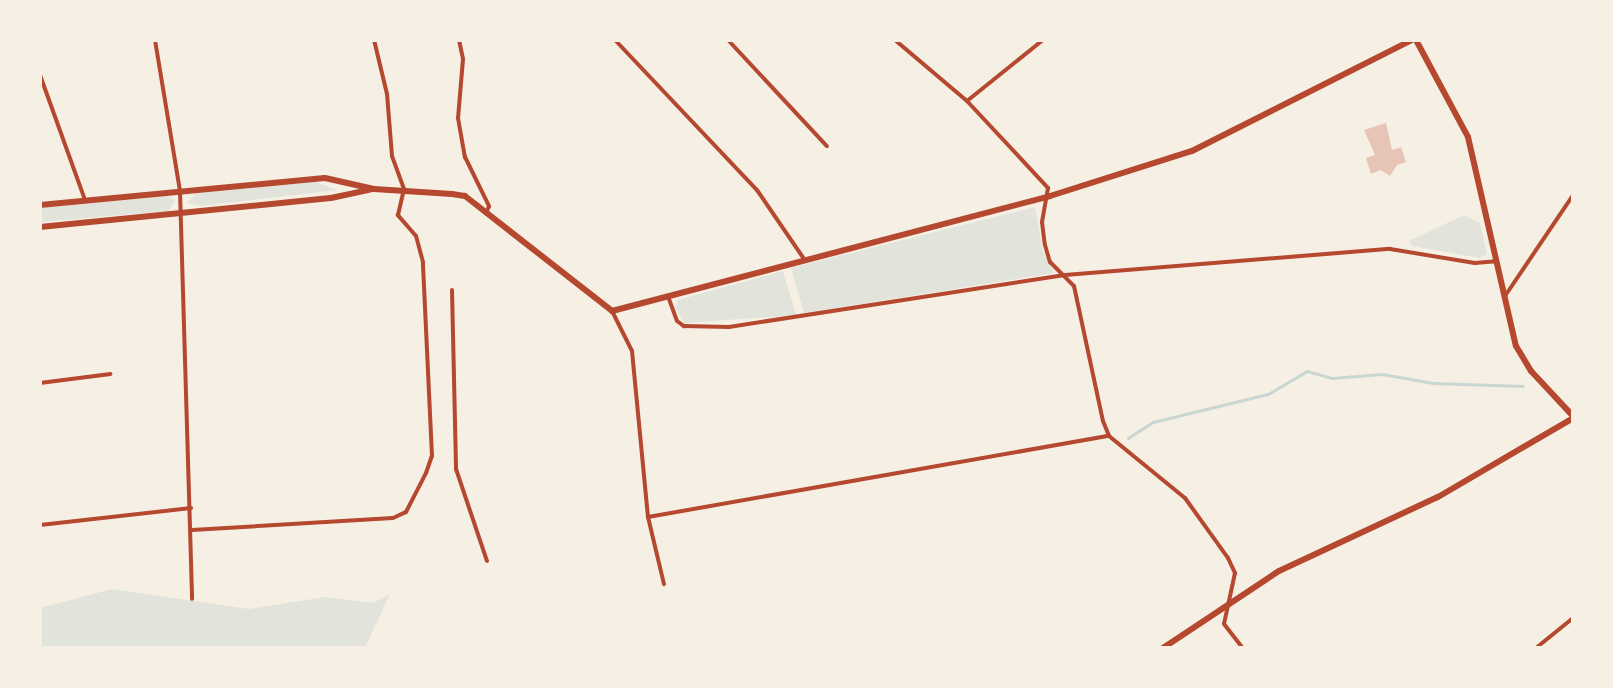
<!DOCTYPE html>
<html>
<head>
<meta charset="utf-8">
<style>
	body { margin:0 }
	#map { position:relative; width:1613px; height:688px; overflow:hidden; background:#f6efe4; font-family:Barlow,sans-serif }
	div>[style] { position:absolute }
	.green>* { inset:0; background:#e2e4dc }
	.stream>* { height:3px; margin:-1.5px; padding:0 1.5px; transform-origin:1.5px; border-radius:1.5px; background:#c9d6d2 }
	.building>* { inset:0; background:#e6c5b7 }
	.minor>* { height:4px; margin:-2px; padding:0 2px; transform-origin:2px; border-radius:2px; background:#b5482f }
	.tertiary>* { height:6px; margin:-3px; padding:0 3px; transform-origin:3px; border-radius:3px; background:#b5482f }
	.secondary>* { height:6px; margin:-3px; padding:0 3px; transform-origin:3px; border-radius:3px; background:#b5482f }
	span { translate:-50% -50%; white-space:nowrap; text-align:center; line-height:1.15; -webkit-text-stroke:6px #f6efe4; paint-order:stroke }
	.frame { position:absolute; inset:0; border:42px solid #f6efe4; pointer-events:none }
</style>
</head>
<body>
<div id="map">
	<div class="green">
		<i style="clip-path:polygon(316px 182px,337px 190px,200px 206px,187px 203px,197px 193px)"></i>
		<i style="clip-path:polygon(168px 196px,175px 201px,168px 211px,40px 222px,40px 208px)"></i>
		<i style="clip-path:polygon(1035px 207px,1043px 251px,1054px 273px,804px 313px,791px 268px)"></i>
		<i style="clip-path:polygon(1464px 215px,1480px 223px,1487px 254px,1480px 258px,1412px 246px,1409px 241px)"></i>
		<i style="clip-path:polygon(783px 271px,796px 315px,685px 323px,675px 308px,678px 300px)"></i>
		<i style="clip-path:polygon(112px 589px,249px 609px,325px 597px,373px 603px,390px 594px,365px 648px,40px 648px,40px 608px)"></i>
	</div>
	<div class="stream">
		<i style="left:1128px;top:438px;width:30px;rotate:-33deg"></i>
		<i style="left:1153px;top:422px;width:118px;rotate:-13.7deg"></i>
		<i style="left:1268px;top:394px;width:45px;rotate:-30.5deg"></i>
		<i style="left:1307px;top:371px;width:26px;rotate:16deg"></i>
		<i style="left:1332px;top:378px;width:50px;rotate:-4.6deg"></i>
		<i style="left:1382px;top:374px;width:52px;rotate:10deg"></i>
		<i style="left:1433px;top:383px;width:90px;rotate:1.9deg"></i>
	</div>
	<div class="building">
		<i style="clip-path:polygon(1386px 123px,1392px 150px,1401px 147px,1406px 162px,1397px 165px,1390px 176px,1381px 170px,1371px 174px,1366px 158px,1375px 155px,1364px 130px)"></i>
	</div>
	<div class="minor">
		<i style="left:155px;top:40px;width:153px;rotate:80.6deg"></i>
		<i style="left:180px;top:191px;width:408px;rotate:88.3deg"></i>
		<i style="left:459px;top:40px;width:19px;rotate:78deg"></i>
		<i style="left:463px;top:59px;width:59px;rotate:94.8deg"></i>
		<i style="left:458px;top:118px;width:40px;rotate:80deg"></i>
		<i style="left:465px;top:157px;width:55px;rotate:63.9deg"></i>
		<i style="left:489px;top:206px;width:8px;rotate:113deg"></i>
		<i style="left:615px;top:40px;width:207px;rotate:46.6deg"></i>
		<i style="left:757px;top:190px;width:83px;rotate:55.7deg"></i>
		<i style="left:728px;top:40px;width:145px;rotate:47deg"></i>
		<i style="left:895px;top:40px;width:94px;rotate:40.3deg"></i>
		<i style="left:967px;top:101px;width:119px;rotate:47deg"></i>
		<i style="left:1048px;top:188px;width:35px;rotate:100deg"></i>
		<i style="left:1042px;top:222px;width:23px;rotate:83deg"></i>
		<i style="left:1045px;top:245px;width:18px;rotate:74deg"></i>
		<i style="left:1050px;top:262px;width:34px;rotate:45deg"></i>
		<i style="left:1074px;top:286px;width:138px;rotate:77.9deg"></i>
		<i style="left:1103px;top:421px;width:16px;rotate:68deg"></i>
		<i style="left:1109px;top:436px;width:98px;rotate:39.2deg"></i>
		<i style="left:1185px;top:498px;width:74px;rotate:54.4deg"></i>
		<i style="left:1228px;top:558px;width:17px;rotate:65deg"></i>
		<i style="left:1235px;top:573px;width:52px;rotate:102.2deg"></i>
		<i style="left:1224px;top:624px;width:31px;rotate:52deg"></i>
		<i style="left:40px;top:75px;width:133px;rotate:70.2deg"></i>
		<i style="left:967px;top:101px;width:97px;rotate:-38.8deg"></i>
		<i style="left:452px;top:290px;width:179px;rotate:88.7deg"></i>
		<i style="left:456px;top:469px;width:97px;rotate:71.4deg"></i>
		<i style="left:1505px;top:296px;width:122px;rotate:-56deg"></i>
		<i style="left:669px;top:299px;width:23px;rotate:70deg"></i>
		<i style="left:677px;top:321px;width:9px;rotate:36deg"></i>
		<i style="left:684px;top:326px;width:45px;rotate:1.3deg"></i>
		<i style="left:729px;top:327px;width:340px;rotate:-8.8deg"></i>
		<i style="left:1065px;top:275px;width:326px;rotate:-4.6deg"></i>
		<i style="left:1390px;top:249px;width:86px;rotate:9.4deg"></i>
		<i style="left:1475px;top:263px;width:21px;rotate:-5deg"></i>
		<i style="left:612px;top:311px;width:45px;rotate:63.4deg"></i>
		<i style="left:632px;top:351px;width:167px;rotate:84.5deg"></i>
		<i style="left:648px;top:517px;width:69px;rotate:76.6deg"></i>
		<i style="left:40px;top:383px;width:71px;rotate:-7.3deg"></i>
		<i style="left:648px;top:517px;width:468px;rotate:-10deg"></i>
		<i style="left:40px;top:525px;width:152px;rotate:-6.4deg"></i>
		<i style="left:192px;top:530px;width:201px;rotate:-3.4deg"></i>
		<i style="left:393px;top:518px;width:14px;rotate:-25deg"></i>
		<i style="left:406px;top:512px;width:44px;rotate:-62.9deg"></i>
		<i style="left:426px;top:473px;width:18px;rotate:-71deg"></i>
		<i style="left:432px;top:456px;width:194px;rotate:-92.7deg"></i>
		<i style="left:423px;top:262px;width:27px;rotate:-105deg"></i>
		<i style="left:416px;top:236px;width:28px;rotate:-131deg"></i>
		<i style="left:398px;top:215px;width:27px;rotate:-77deg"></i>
		<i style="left:404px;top:189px;width:35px;rotate:-110deg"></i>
		<i style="left:392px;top:156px;width:62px;rotate:-94.6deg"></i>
		<i style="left:387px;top:94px;width:56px;rotate:-103.5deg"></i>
		<i style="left:1536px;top:648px;width:48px;rotate:-39deg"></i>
	</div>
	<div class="tertiary">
		<i style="left:1163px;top:648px;width:139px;rotate:-33.6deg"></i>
		<i style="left:1279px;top:571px;width:175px;rotate:-25deg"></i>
		<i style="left:1438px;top:497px;width:156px;rotate:-30.3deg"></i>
	</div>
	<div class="secondary">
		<i style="left:1416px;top:40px;width:110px;rotate:61.8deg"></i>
		<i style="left:1468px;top:137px;width:214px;rotate:77.1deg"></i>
		<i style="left:1516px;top:346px;width:29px;rotate:59deg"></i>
		<i style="left:1531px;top:371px;width:62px;rotate:47deg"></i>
		<i style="left:40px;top:205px;width:286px;rotate:-5.4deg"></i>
		<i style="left:325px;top:178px;width:50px;rotate:12.7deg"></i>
		<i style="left:374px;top:189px;width:78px;rotate:3.7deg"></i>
		<i style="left:452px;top:194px;width:13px;rotate:9deg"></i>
		<i style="left:465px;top:196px;width:187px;rotate:38deg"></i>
		<i style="left:612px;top:311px;width:453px;rotate:-14.7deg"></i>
		<i style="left:1050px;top:196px;width:149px;rotate:-17.6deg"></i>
		<i style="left:1192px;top:151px;width:246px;rotate:-26.8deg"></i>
		<i style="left:40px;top:227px;width:292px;rotate:-5.7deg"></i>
		<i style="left:331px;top:198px;width:40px;rotate:-12deg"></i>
	</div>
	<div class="frame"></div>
</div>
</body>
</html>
